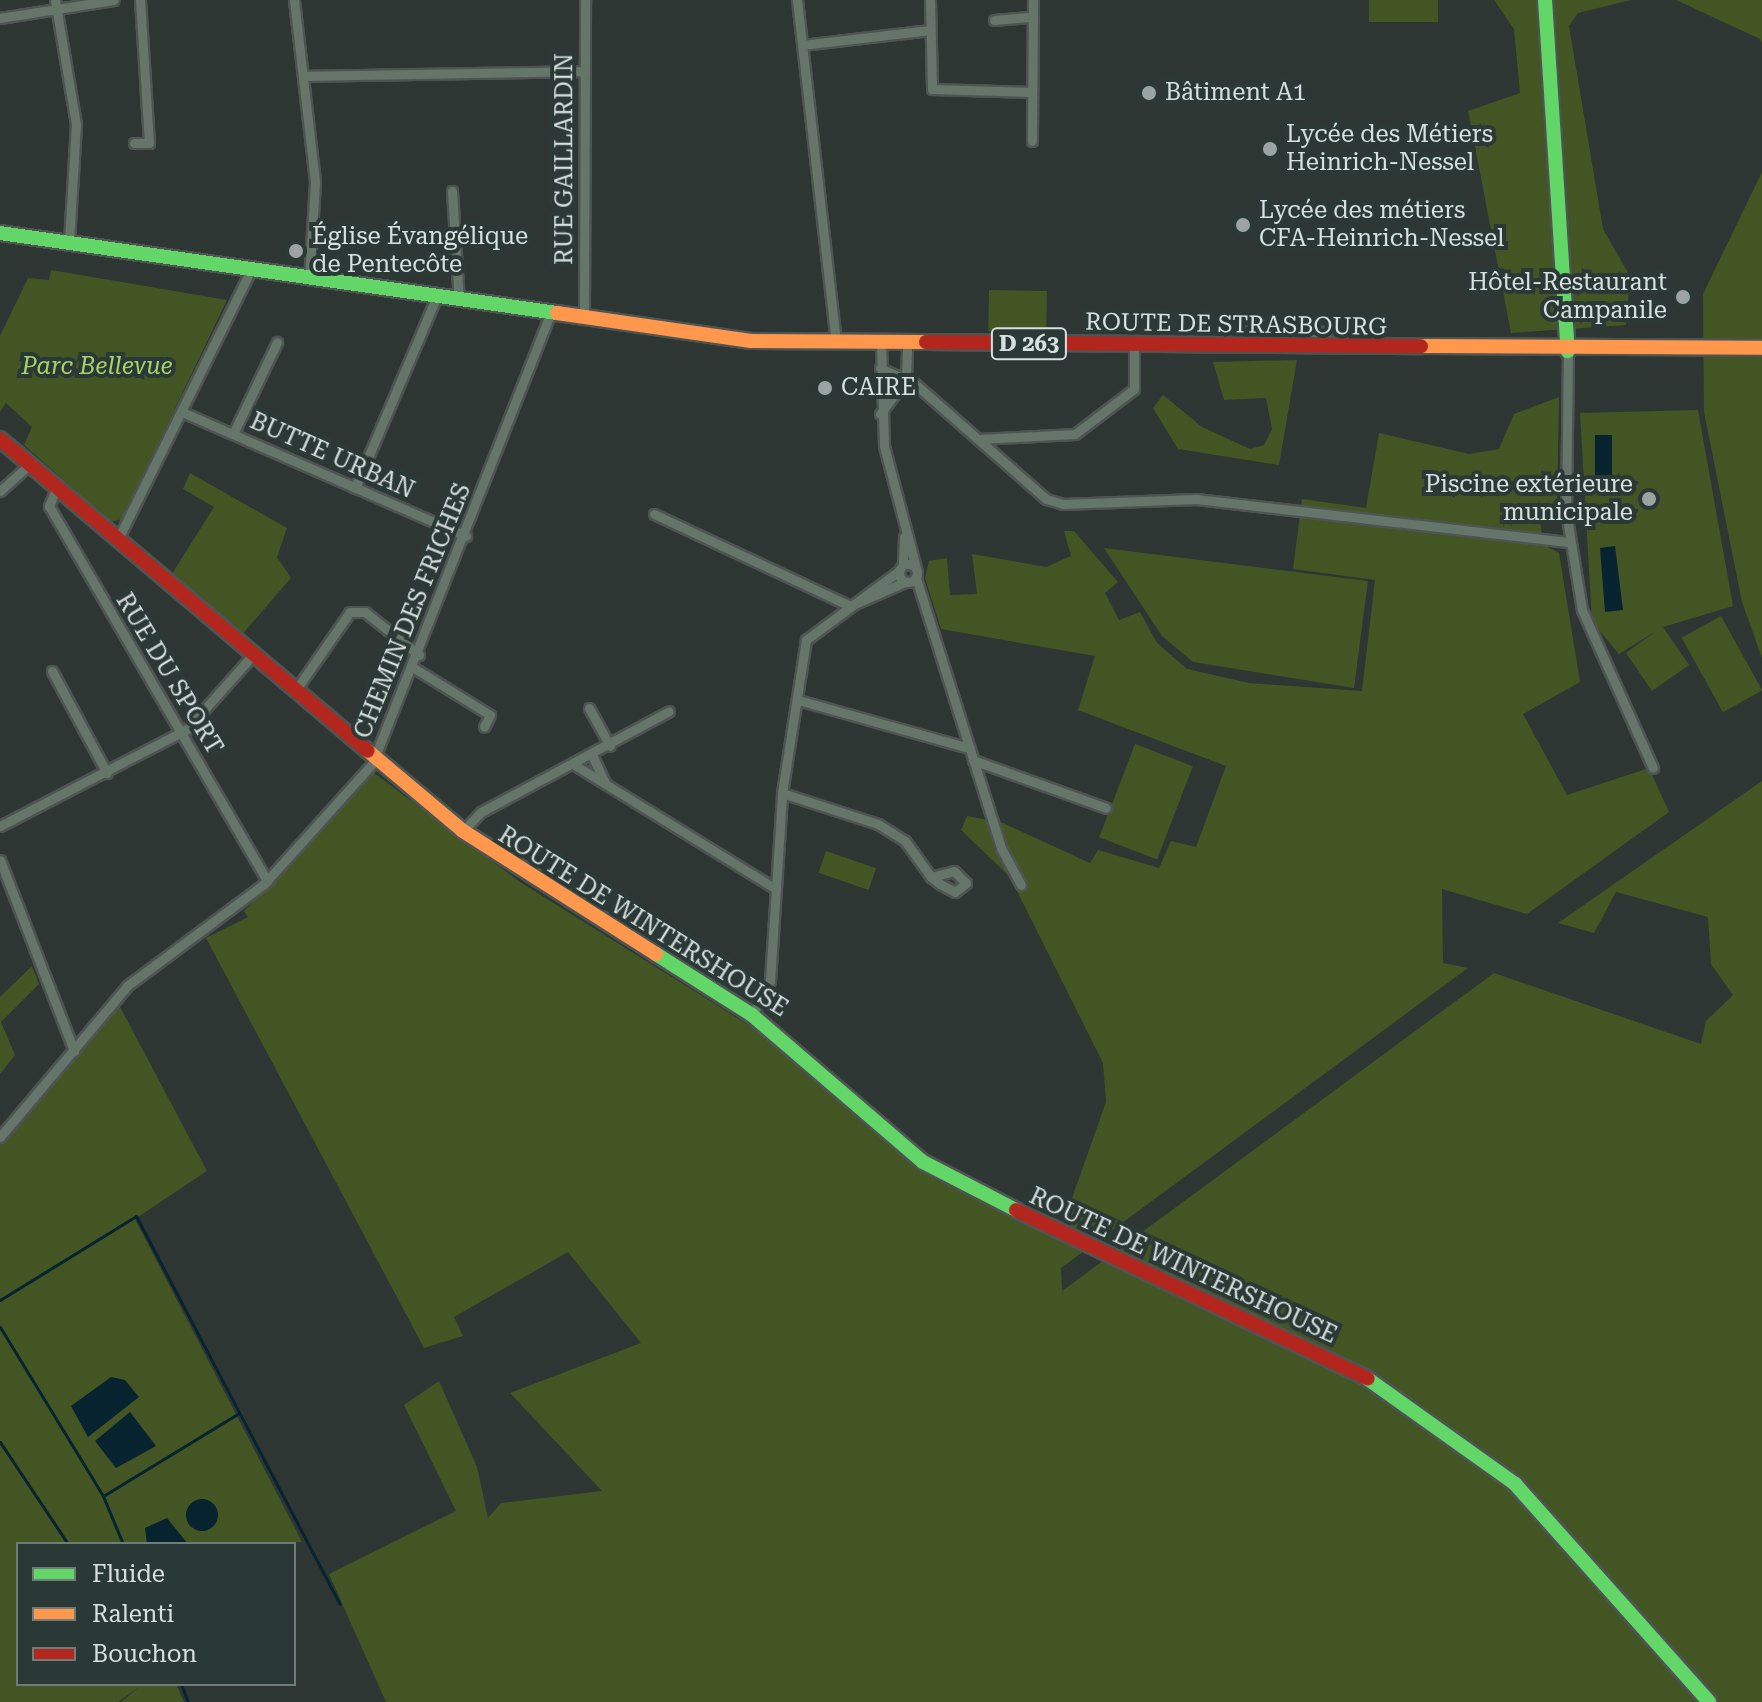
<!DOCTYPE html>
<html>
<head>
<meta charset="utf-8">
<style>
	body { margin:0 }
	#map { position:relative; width:1762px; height:1702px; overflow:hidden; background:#2e3634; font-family:"Roboto Serif",serif }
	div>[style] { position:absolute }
	.green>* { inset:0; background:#425523; transform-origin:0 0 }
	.water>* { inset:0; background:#06232f; transform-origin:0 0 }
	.round { border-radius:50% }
	.stream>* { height:3px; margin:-1.5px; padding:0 1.5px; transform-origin:1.5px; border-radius:1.5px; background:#06232f }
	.roads { filter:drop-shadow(2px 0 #4d5452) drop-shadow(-2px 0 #4d5452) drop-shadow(0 2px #4d5452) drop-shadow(0 -2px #4d5452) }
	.street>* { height:9px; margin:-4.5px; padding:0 4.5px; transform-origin:4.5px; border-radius:4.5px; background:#65756a }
	.street>.ring { margin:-4.5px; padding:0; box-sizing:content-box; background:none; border:9px solid #65756a; border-radius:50% }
	.fast>* { height:14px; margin:-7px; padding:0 7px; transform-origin:7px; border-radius:7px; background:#63d668 }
	.slow>* { height:14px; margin:-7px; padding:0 7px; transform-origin:7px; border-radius:7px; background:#ff974d }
	.jam>* { height:14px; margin:-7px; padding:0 7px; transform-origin:7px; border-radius:7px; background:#b3261e }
	.dots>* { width:22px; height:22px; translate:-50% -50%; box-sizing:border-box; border:4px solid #2b3936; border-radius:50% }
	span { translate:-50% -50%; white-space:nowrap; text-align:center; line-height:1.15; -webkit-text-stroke:8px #2b3936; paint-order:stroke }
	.shield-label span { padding:2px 6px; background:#2b3936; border:2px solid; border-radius:6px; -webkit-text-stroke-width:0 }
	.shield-label { font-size:22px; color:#d7e0de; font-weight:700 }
	.poi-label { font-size:24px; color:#d7e0de }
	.left { translate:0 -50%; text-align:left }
	.right { translate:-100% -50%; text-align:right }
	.street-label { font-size:24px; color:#d7e0de }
	.park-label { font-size:24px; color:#aad267; font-style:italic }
	.legend { position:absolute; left:16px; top:1542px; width:280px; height:144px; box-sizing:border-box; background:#2b3936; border:2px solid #707c79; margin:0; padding:10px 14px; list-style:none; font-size:24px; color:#d7e0de }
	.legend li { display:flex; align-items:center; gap:16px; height:40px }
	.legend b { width:40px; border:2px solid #707c79 }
</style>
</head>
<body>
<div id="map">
	<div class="green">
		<i style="left:1369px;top:0;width:69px;height:22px"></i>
		<i style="clip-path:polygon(1494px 0,1631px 0,1578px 13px,1569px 26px,1603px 229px,1630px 276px,1626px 325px,1511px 333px,1468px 111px,1520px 93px,1514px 29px)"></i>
		<i style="clip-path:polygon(1676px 0,1762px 0,1762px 43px,1760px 39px)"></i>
		<i style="clip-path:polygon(1762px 172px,1762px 658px,1742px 602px,1704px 412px,1703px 294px)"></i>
		<i style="clip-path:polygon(51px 270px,227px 300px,122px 519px,111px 522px,24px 445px,32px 427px,6px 403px,0 412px,0 336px,28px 278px,49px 280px)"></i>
		<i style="left:989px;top:290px;width:58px;height:41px;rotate:1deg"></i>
		<i style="clip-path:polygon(1297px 360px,1279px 465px,1178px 449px,1153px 408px,1163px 395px,1202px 427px,1250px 449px,1264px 445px,1272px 429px,1266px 398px,1224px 400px,1213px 362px)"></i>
		<i style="clip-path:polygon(1559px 397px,1557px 512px,1541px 522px,1542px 544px,1559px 553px,1580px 682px,1523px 714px,1567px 795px,1649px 768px,1669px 812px,1527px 914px,1442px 889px,1443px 963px,1468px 968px,1061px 1268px,1062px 1291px,1494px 973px,1701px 1044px,1706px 1021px,1733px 995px,1711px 964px,1708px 917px,1616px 892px,1594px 933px,1558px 923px,1762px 781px,1762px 1702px,386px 1702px,329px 1574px,456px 1511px,404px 1405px,439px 1381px,477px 1467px,488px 1518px,501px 1503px,602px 1491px,510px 1393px,641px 1343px,568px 1252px,454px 1317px,463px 1336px,424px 1348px,206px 938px,248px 917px,244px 911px,374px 773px,520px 882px,771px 1039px,938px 1181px,1061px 1229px,1106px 1102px,1103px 1063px,1010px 877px,961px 830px,967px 816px,1003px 823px,1090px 863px,1098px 850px,1159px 868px,1171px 841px,1196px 847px,1226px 766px,1078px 710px,1095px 656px,941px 629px,925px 578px,929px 561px,947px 558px,950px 595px,977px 594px,972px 554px,1046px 567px,1071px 556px,1064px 531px,1074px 531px,1118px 582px,1105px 593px,1119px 620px,1140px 612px,1157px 643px,1187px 669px,1249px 683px,1362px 691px,1375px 580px,1293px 569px,1302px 499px,1366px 508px,1379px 433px,1469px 454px,1499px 449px,1514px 414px)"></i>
		<i style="clip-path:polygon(1698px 410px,1733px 606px,1663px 627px,1689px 665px,1652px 691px,1626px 653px,1656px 631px,1619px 654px,1592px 622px,1580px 413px)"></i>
		<i style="clip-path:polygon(190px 473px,287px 528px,277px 557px,291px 578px,239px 638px,170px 577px,214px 507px,183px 489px)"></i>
		<i style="clip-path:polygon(1104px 548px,1368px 581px,1354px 688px,1193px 662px,1162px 636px)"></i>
		<i style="left:1721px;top:616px;width:85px;height:45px;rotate:61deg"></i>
		<i style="left:1135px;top:744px;width:62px;height:100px;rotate:21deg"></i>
		<i style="left:826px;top:851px;width:53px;height:23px;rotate:19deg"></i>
		<i style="clip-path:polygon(32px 966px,39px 984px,1px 1022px,15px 1055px,0 1074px,0 997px)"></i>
		<i style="clip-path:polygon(118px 1003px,207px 1171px,135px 1219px,302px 1542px,18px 1544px,18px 1684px,176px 1684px,184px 1702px,121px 1702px,139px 1687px,118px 1702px,0 1702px,0 1144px)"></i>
	</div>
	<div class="water">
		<i style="left:1595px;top:435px;width:17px;height:42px"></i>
		<i style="clip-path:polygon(1615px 546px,1623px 610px,1605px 612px,1600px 548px)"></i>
		<i style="clip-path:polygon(111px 1377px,125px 1380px,139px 1397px,88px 1437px,71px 1406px)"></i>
		<i style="clip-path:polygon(130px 1412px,156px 1446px,116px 1468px,95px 1441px)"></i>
		<i class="round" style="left:186px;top:1499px;width:32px;height:32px"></i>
		<i style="clip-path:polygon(167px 1518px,188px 1544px,147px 1544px,145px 1528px)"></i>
	</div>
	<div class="stream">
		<i style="left:0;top:1300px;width:160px;rotate:-31.7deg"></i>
		<i style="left:136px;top:1216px;width:438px;rotate:62.3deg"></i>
		<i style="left:0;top:1327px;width:198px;rotate:58.6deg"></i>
		<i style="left:103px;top:1496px;width:52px;rotate:67.4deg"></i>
		<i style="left:0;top:1442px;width:123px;rotate:56.3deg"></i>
		<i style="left:103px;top:1496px;width:159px;rotate:-31.4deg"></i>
		<i style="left:181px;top:1684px;width:19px;rotate:69deg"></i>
	</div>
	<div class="roads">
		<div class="street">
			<i style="left:55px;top:0;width:126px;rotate:80.4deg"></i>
			<i style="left:76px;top:124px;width:119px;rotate:93.4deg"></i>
			<i style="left:294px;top:0;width:183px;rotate:83.4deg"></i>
			<i style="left:315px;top:182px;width:97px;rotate:93.5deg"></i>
			<i style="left:797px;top:0;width:343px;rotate:83.5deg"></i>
			<i style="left:930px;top:0;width:89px;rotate:88.7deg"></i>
			<i style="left:932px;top:89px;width:100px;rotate:1.7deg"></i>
			<i style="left:0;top:18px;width:115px;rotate:-9deg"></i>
			<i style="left:994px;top:20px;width:38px;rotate:-5deg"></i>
			<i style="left:802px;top:45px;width:129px;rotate:-6.7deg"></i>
			<i style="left:305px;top:76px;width:280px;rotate:-1deg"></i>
			<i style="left:1032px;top:141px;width:141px;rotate:-89.6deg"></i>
			<i style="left:134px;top:143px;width:15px"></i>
			<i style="left:149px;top:143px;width:143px;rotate:-93.6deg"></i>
			<i style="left:452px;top:191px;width:110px;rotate:86.4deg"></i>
			<i style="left:584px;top:318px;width:318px;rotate:-89.8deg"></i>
			<i style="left:1247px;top:331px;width:80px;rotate:0.7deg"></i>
			<i style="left:881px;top:343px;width:103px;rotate:88.3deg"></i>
			<i style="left:884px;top:446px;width:126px;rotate:75.3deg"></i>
			<i style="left:1568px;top:351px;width:161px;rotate:90.7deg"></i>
			<i style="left:1566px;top:512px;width:99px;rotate:80.7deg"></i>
			<i style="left:1582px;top:610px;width:173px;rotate:65.8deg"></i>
			<i style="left:880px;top:368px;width:37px;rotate:24deg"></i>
			<i style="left:914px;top:383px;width:176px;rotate:41.3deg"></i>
			<i style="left:1046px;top:499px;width:18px;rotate:16deg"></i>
			<i style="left:1063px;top:504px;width:133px;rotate:-2.2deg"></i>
			<i style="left:1196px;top:499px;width:374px;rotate:6.6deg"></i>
			<i style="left:182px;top:412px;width:310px;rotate:23.6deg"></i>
			<i style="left:880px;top:414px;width:44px;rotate:-53.4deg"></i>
			<i style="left:906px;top:379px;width:36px;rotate:-88deg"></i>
			<i style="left:233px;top:434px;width:102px;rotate:-64.4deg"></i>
			<i style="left:979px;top:439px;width:96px;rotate:-3deg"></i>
			<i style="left:1075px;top:434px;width:74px;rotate:-37.3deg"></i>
			<i style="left:1134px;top:389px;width:43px;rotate:-90deg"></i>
			<i style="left:57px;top:487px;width:21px;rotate:113deg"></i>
			<i style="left:49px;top:506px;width:434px;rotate:59.8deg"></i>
			<i style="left:355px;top:488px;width:207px;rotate:-66.9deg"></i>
			<i style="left:0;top:491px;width:40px;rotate:-42deg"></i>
			<i style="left:654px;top:514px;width:217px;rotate:25.1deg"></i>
			<i style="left:117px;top:541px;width:302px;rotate:-63.7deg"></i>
			<i class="ring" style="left:899px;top:564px;width:9px;height:9px"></i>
			<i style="left:903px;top:565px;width:28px;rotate:-88deg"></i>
			<i style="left:916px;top:578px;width:283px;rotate:72.5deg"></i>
			<i style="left:1001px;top:848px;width:42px;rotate:61.6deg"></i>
			<i style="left:850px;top:606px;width:60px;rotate:-23.6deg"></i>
			<i style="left:414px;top:668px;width:89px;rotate:31.7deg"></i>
			<i style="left:490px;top:715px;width:13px;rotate:117deg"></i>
			<i style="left:52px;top:671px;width:116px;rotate:61.7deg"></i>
			<i style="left:295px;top:691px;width:96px;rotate:-55.2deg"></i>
			<i style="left:350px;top:612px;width:15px"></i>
			<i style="left:365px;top:612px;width:69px;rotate:38.5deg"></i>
			<i style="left:798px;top:700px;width:178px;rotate:15.7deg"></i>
			<i style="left:589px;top:708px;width:43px;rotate:61.1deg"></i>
			<i style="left:592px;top:755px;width:31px;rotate:65deg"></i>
			<i style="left:973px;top:760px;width:141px;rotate:19.8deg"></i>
			<i style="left:573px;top:764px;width:238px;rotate:31.6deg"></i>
			<i style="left:782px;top:793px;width:101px;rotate:17.9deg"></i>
			<i style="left:878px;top:824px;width:32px;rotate:32deg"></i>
			<i style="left:905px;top:841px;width:39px;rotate:54deg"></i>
			<i style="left:928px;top:873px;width:5px;rotate:53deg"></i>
			<i style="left:931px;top:877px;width:5px;rotate:37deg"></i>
			<i style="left:935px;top:880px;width:6px;rotate:39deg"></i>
			<i style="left:940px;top:884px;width:17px;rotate:28deg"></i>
			<i style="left:955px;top:892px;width:14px;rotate:-39deg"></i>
			<i style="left:966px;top:883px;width:17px;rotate:-135deg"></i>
			<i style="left:954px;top:871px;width:24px;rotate:165deg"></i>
			<i style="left:0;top:826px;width:211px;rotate:-27.4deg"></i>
			<i style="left:187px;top:729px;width:96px;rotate:-48.4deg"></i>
			<i style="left:463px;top:831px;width:26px;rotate:-47deg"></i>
			<i style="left:481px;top:812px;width:213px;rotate:-28.2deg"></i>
			<i style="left:0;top:860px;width:205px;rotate:68.8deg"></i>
			<i style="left:752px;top:1015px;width:38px;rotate:-62deg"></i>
			<i style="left:770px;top:981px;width:188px;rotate:-86.3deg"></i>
			<i style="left:782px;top:793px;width:155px;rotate:-81.1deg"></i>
			<i style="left:806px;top:640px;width:116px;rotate:-36.6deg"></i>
			<i style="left:0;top:1137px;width:197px;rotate:-49.9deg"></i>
			<i style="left:127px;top:986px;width:171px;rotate:-36.7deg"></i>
			<i style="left:264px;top:884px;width:161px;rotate:-48deg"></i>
			<i style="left:372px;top:764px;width:485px;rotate:-68.4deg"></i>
		</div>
		<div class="fast">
			<i style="left:1545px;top:0;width:352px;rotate:86.3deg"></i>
			<i style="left:0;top:233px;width:563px;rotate:8.17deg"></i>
			<i style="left:656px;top:954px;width:114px;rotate:32.4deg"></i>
			<i style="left:752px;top:1015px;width:225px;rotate:40.7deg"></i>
			<i style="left:923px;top:1162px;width:105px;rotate:27.3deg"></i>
			<i style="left:1368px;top:1379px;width:181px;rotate:35.5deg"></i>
			<i style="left:1515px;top:1484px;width:292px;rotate:48.3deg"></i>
		</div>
		<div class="slow">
			<i style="left:557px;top:313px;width:196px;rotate:8.2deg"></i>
			<i style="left:751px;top:341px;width:175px;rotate:0.3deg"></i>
			<i style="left:1421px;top:346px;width:341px;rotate:0.3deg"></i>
			<i style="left:368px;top:751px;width:124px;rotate:40.1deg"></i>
			<i style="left:463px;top:831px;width:229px;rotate:32.5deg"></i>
		</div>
		<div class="jam">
			<i style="left:926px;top:342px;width:495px;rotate:0.5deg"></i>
			<i style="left:0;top:439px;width:482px;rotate:40.3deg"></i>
			<i style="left:1016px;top:1210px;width:390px;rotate:25.6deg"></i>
		</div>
	</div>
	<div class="dots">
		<i style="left:1149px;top:93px;background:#9ca4a2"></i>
		<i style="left:1270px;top:149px;background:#9ca4a2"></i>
		<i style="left:1243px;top:225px;background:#9ca4a2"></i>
		<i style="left:296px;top:251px;background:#9ca4a2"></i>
		<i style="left:1683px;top:297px;background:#9ca4a2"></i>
		<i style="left:825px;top:388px;background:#9ca4a2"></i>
		<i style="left:1649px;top:499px;background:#9ca4a2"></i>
	</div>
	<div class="shield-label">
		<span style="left:1029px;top:344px">D 263</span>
	</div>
	<div class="poi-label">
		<span class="left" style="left:1165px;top:93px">Bâtiment A1</span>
		<span class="left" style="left:1286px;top:149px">Lycée des Métiers<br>Heinrich-Nessel</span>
		<span class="left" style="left:1259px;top:225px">Lycée des métiers<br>CFA-Heinrich-Nessel</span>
		<span class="left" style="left:312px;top:251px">Église Évangélique<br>de Pentecôte</span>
		<span class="right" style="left:1667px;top:297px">Hôtel-Restaurant<br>Campanile</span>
		<span class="left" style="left:841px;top:388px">CAIRE</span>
		<span class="right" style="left:1633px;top:499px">Piscine extérieure<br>municipale</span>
	</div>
	<div class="street-label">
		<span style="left:565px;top:159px;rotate:-90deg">RUE GAILLARDIN</span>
		<span style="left:1236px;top:325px;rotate:1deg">ROUTE DE STRASBOURG</span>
		<span style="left:332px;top:456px;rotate:24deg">BUTTE URBAN</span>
		<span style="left:413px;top:611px;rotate:-68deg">CHEMIN DES FRICHES</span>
		<span style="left:169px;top:674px;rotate:59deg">RUE DU SPORT</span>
		<span style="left:643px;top:922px;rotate:32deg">ROUTE DE WINTERSHOUSE</span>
		<span style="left:1183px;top:1266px;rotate:25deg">ROUTE DE WINTERSHOUSE</span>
	</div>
	<div class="park-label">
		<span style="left:97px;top:367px">Parc Bellevue</span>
	</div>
	<ul class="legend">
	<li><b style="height:10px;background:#63d668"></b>Fluide</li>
	<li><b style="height:10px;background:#ff974d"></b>Ralenti</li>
	<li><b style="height:10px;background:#b3261e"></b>Bouchon</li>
	</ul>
</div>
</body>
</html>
